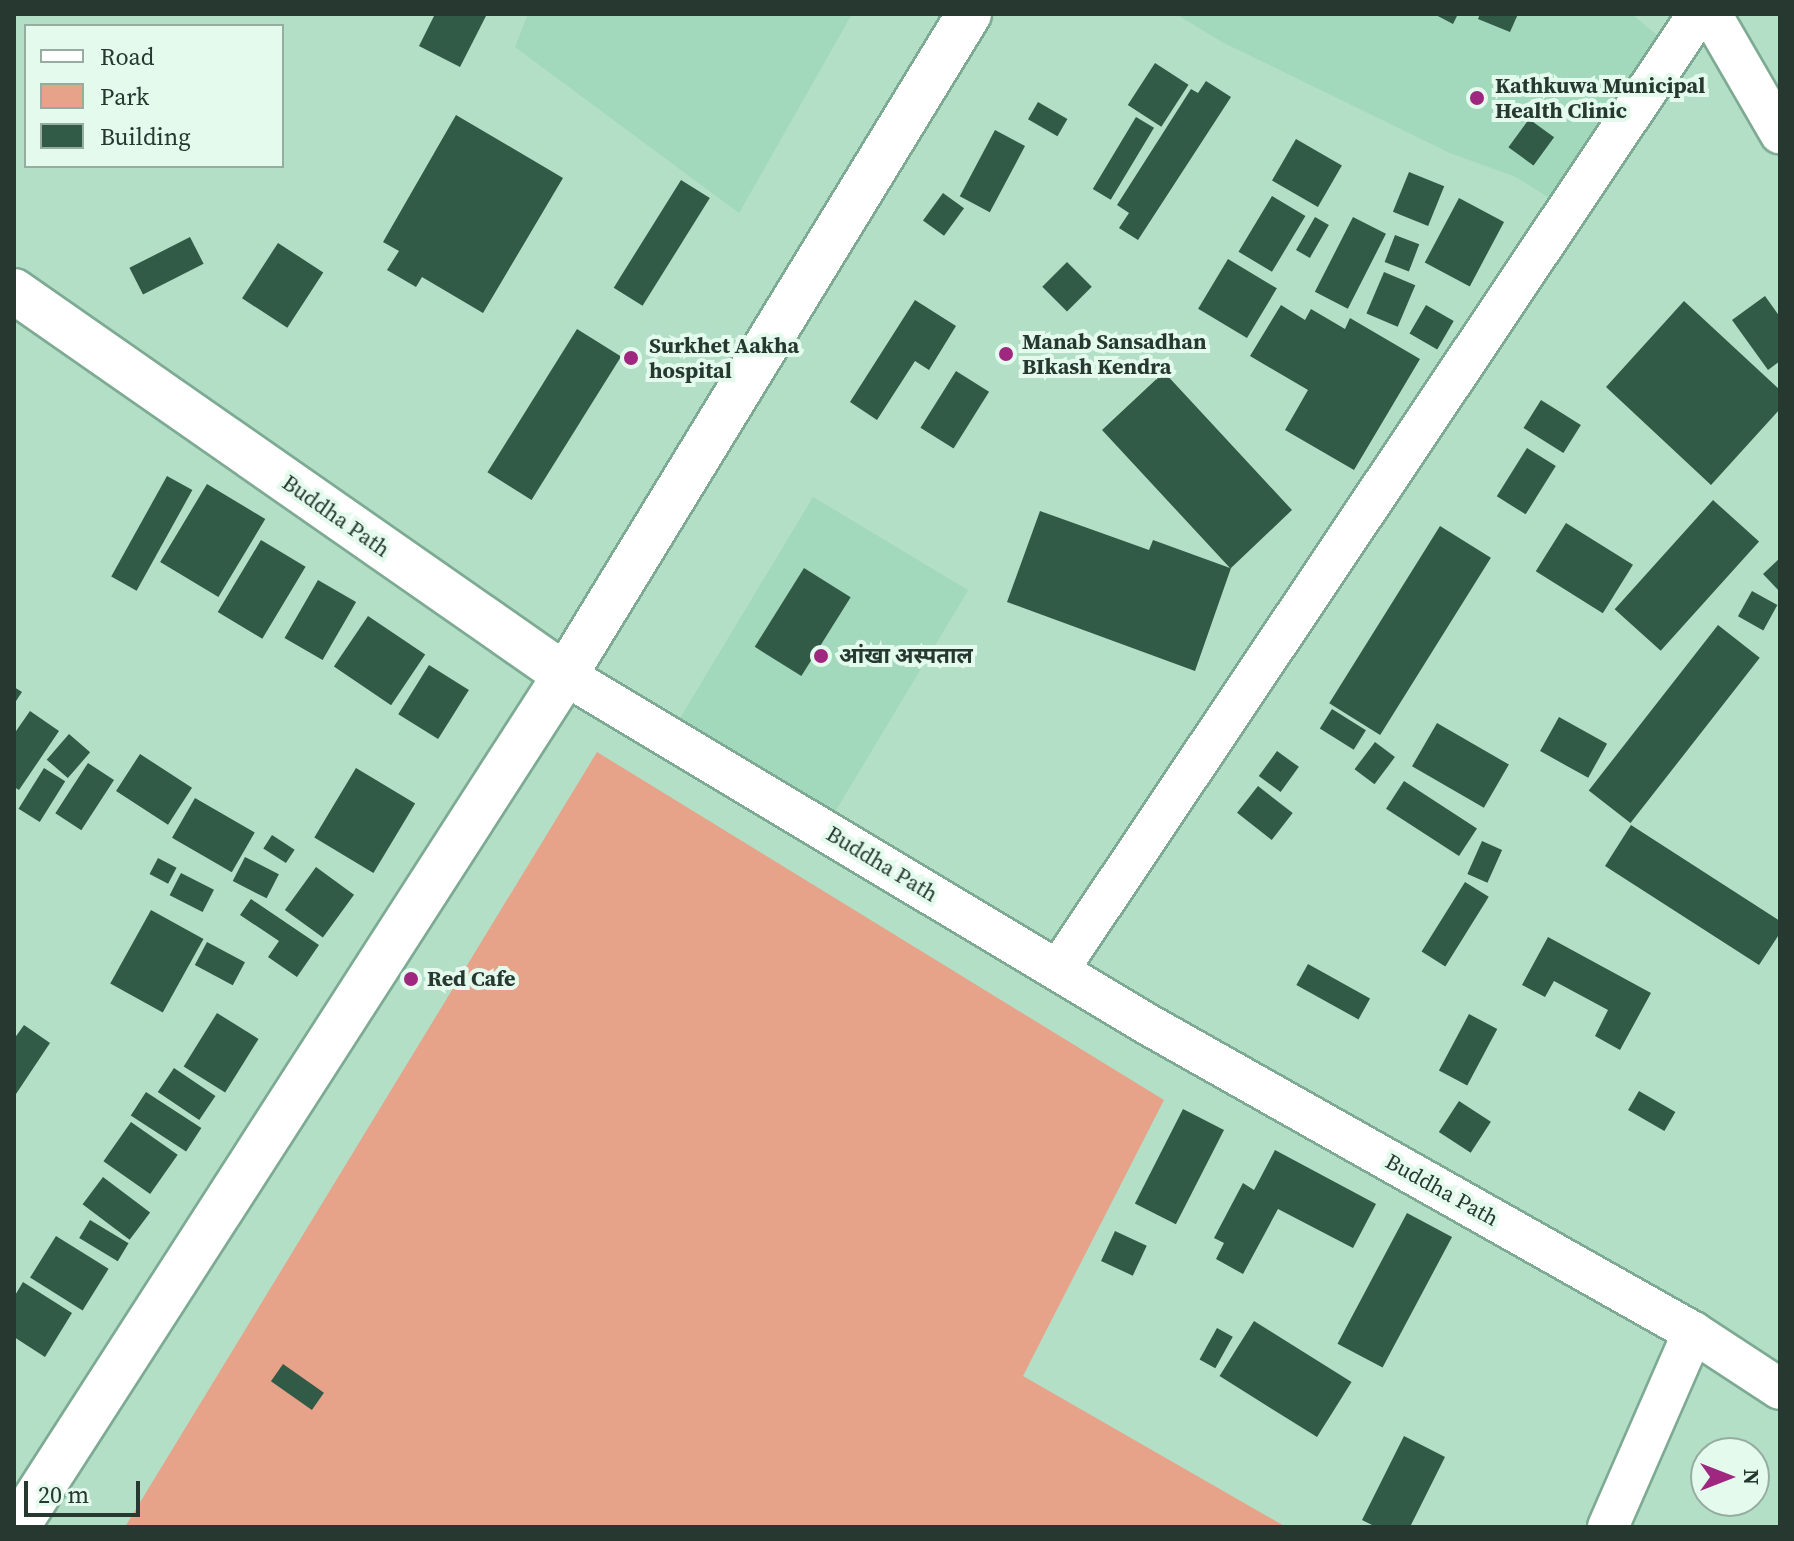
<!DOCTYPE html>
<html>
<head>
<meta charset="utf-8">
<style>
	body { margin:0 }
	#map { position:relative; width:1794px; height:1541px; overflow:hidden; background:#b2dfc6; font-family:"Source Serif 4","Noto Sans Devanagari",serif }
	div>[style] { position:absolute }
	.built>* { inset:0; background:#a2d8bb; transform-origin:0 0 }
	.green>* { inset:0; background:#e6a38a }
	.building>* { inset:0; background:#315b46; transform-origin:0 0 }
	.roads { filter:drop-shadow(2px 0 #7eaa93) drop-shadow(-2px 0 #7eaa93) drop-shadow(0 2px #7eaa93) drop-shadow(0 -2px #7eaa93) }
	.minor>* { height:40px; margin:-20px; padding:0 20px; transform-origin:20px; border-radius:20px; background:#fff }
	.tertiary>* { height:44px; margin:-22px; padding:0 22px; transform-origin:22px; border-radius:22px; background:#fff }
	.secondary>* { height:44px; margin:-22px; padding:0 22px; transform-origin:22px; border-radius:22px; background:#fff }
	.dots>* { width:22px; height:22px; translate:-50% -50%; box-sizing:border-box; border:4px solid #e3faed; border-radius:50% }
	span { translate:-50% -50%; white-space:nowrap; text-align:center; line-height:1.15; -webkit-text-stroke:8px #e3faed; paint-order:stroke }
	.poi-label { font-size:22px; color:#26382f; font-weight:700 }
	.left { translate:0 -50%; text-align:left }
	.street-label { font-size:22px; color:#26382f }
	.frame { position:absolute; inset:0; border:16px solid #26382f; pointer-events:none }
	.legend { position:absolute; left:24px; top:24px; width:260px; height:144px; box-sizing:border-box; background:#e3faed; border:2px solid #97aca1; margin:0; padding:10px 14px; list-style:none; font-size:24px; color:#26382f }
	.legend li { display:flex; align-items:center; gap:16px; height:40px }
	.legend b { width:40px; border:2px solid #97aca1 }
	.north { position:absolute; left:1690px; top:1437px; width:80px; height:80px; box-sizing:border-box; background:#e3faed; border:2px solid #97aca1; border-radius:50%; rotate:90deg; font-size:22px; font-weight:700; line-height:32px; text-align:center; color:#26382f }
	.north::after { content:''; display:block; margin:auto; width:28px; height:36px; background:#9f277f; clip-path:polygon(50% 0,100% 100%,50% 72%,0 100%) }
	.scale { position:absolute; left:24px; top:1481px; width:116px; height:36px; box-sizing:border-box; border:4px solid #26382f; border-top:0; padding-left:10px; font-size:24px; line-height:28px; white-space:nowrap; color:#26382f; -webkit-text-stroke:6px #e3faed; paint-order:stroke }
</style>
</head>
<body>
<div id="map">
	<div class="built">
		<i style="clip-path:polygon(528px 14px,852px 14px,739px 213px,515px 47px)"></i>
		<i style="clip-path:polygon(1176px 14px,1632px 14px,1658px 36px,1554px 201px,1516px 177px,1450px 153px,1222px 42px)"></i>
		<i style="left:813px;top:497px;width:181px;height:264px;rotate:31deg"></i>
	</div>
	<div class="green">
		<i style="clip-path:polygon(597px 752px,1164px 1100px,1023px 1376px,1286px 1527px,125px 1527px)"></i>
	</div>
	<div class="building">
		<i style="clip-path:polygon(435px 14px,487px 14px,460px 67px,419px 46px)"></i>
		<i style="clip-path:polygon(1434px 14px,1458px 14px,1453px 24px)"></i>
		<i style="clip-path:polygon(1480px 14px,1518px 14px,1510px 32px,1478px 19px)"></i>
		<i style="left:1155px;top:63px;width:40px;height:50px;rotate:33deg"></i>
		<i style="clip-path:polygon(1206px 81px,1231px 97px,1138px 240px,1119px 228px,1129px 213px,1117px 205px,1191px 89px,1198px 93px)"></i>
		<i style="left:1038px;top:102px;width:34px;height:20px;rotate:30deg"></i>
		<i style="clip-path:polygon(456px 115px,563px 178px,483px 313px,422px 277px,416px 287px,387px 270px,399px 251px,383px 242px)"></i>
		<i style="left:1136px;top:117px;width:21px;height:84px;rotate:31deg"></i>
		<i style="left:1529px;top:119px;width:31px;height:35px;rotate:36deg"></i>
		<i style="left:995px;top:130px;width:34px;height:75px;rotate:28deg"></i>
		<i style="left:1296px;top:139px;width:53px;height:48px;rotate:30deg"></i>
		<i style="left:1409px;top:172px;width:38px;height:43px;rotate:22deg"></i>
		<i style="left:681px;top:180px;width:34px;height:127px;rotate:32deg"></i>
		<i style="left:943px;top:193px;width:26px;height:34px;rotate:36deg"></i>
		<i style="left:1272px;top:196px;width:39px;height:65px;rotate:31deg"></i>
		<i style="left:1459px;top:198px;width:51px;height:73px;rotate:28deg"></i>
		<i style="left:1315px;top:217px;width:16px;height:38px;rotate:30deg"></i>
		<i style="left:1353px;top:217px;width:37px;height:84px;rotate:27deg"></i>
		<i style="left:1395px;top:235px;width:26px;height:29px;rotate:21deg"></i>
		<i style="left:190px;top:237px;width:30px;height:68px;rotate:63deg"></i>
		<i style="left:278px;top:243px;width:54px;height:66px;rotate:33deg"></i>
		<i style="left:1228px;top:259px;width:57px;height:58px;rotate:31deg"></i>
		<i style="left:1067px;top:262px;width:35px;height:35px;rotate:45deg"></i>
		<i style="left:1384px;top:272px;width:34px;height:45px;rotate:23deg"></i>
		<i style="clip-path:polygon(1765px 296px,1780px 317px,1780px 361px,1768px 370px,1732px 320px)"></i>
		<i style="clip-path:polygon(915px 300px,956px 326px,929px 370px,915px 361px,877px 420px,850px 402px)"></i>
		<i style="clip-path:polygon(1684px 301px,1780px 390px,1780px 409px,1711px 485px,1606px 387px)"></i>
		<i style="clip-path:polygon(1281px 305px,1305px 320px,1311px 309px,1345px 329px,1350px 318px,1420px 359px,1354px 470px,1285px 430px,1308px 390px,1250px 356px)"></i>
		<i style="left:1426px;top:305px;width:32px;height:33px;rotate:30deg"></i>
		<i style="left:577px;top:329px;width:52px;height:169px;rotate:32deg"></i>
		<i style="left:956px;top:371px;width:39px;height:67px;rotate:32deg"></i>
		<i style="clip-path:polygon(1164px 372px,1292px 510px,1231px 568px,1195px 671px,1007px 602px,1040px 511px,1149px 550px,1153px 540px,1230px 568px,1102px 430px)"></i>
		<i style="left:1541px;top:400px;width:47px;height:33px;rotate:32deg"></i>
		<i style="left:1527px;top:448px;width:34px;height:57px;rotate:32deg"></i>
		<i style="left:167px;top:476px;width:29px;height:115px;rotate:29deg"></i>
		<i style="left:207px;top:484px;width:68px;height:91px;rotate:31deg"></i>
		<i style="left:1713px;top:500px;width:62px;height:147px;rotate:42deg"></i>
		<i style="left:1566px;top:523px;width:79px;height:57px;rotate:32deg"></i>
		<i style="left:1440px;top:526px;width:60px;height:209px;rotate:32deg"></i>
		<i style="left:261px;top:540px;width:52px;height:84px;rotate:31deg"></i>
		<i style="clip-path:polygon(1780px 558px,1780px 592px,1763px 574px)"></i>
		<i style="left:804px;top:568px;width:55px;height:93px;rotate:32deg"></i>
		<i style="left:318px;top:580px;width:44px;height:67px;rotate:30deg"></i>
		<i style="left:1752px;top:591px;width:29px;height:29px;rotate:29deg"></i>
		<i style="left:368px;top:616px;width:69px;height:61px;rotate:34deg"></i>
		<i style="left:1718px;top:625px;width:53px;height:210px;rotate:38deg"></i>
		<i style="left:429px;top:665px;width:47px;height:58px;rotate:32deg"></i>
		<i style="clip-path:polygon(14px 687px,22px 692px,14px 704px)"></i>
		<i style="left:1332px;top:709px;width:40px;height:23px;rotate:32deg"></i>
		<i style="clip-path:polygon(30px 711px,59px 731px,19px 790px,14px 787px,14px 734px)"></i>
		<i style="left:1559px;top:717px;width:55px;height:39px;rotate:29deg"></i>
		<i style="left:1437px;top:723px;width:83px;height:50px;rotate:30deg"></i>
		<i style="left:69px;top:734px;width:28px;height:34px;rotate:41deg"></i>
		<i style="left:1375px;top:742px;width:25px;height:34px;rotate:37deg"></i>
		<i style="left:1277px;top:751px;width:27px;height:31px;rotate:36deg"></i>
		<i style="left:140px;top:754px;width:62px;height:44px;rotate:33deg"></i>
		<i style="left:88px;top:763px;width:31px;height:60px;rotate:33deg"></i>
		<i style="left:44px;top:768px;width:25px;height:48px;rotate:32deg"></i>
		<i style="left:356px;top:768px;width:69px;height:81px;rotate:31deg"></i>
		<i style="left:1404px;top:781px;width:87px;height:33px;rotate:33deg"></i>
		<i style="left:1258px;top:786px;width:44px;height:34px;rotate:38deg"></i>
		<i style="left:195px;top:798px;width:69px;height:46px;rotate:30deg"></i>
		<i style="clip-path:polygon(1631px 825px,1780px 921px,1780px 933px,1759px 965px,1605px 866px)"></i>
		<i style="left:272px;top:835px;width:27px;height:16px;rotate:33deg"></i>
		<i style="left:1482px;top:841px;width:22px;height:36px;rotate:24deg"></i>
		<i style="left:245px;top:857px;width:38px;height:27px;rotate:27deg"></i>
		<i style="left:158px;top:858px;width:21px;height:18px;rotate:28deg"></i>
		<i style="left:316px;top:867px;width:47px;height:53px;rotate:36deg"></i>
		<i style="left:181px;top:873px;width:37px;height:25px;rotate:27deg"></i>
		<i style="left:1465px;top:882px;width:28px;height:82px;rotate:32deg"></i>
		<i style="clip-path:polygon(251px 899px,319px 945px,297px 977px,268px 957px,279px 941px,240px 915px)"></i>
		<i style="left:151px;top:910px;width:60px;height:84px;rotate:29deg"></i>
		<i style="clip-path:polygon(1548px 937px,1651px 993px,1620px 1050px,1595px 1036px,1608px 1010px,1554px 981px,1545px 997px,1522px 985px)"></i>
		<i style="left:207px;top:942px;width:43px;height:26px;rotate:28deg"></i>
		<i style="left:1308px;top:964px;width:71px;height:24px;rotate:29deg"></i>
		<i style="left:217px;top:1013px;width:49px;height:63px;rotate:32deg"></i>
		<i style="left:1469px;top:1014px;width:32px;height:64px;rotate:28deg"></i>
		<i style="clip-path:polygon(24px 1025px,50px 1043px,14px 1097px,14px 1039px)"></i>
		<i style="left:174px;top:1068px;width:50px;height:29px;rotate:34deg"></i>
		<i style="left:1639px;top:1091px;width:42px;height:22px;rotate:30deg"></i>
		<i style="left:146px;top:1092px;width:66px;height:28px;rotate:33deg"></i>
		<i style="left:1459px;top:1101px;width:38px;height:37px;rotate:33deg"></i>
		<i style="left:1183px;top:1109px;width:46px;height:106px;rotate:27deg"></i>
		<i style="left:131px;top:1122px;width:57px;height:48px;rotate:35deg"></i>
		<i style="clip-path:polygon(1275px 1150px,1376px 1204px,1353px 1248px,1278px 1209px,1243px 1274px,1216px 1259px,1224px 1243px,1214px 1238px,1243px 1183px,1254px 1190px)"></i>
		<i style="left:103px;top:1177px;width:59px;height:34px;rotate:37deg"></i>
		<i style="left:1407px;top:1213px;width:51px;height:148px;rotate:28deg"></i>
		<i style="left:90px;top:1220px;width:45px;height:21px;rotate:31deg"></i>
		<i style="left:1115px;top:1231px;width:35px;height:33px;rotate:25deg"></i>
		<i style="left:56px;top:1236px;width:62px;height:49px;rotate:32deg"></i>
		<i style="clip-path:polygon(23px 1282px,72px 1313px,45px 1357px,14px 1337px,14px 1297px)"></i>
		<i style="left:1254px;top:1321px;width:115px;height:65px;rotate:32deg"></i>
		<i style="left:1217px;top:1328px;width:18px;height:36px;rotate:29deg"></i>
		<i style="left:283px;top:1364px;width:50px;height:21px;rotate:35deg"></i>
		<i style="clip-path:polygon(1404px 1436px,1445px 1457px,1410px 1527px,1376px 1527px,1362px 1520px)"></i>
	</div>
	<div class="roads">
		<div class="minor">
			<i style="left:1711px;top:14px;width:138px;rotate:59.9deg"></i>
			<i style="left:565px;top:675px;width:679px;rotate:30.95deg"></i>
			<i style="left:1147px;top:1024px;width:627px;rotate:29.43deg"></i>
			<i style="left:1693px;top:1332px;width:104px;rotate:33.2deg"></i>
			<i style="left:1059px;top:969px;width:1149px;rotate:-56.21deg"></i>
			<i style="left:1608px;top:1527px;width:213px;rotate:-66.4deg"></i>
		</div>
		<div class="tertiary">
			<i style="left:14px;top:291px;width:672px;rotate:34.87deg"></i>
		</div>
		<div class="secondary">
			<i style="left:17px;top:1527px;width:1013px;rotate:-57.25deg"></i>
			<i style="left:565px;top:675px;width:775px;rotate:-58.57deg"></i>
		</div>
	</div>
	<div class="dots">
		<i style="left:1477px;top:98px;background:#9f277f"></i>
		<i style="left:1006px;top:354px;background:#9f277f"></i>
		<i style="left:631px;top:358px;background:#9f277f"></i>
		<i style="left:821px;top:656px;background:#9f277f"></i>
		<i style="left:411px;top:979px;background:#9f277f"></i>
	</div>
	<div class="poi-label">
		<span class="left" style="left:1495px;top:98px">Kathkuwa Municipal<br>Health Clinic</span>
		<span class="left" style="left:1022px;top:354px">Manab Sansadhan<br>BIkash Kendra</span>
		<span class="left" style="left:649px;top:358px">Surkhet Aakha<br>hospital</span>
		<span class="left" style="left:839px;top:656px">आंखा अस्पताल</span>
		<span class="left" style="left:427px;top:979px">Red Cafe</span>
	</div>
	<div class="street-label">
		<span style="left:336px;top:516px;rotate:35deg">Buddha Path</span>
		<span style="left:882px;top:864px;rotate:31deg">Buddha Path</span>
		<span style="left:1442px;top:1190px;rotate:29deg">Buddha Path</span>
	</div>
	<div class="frame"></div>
	<ul class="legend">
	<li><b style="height:10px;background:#fff"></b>Road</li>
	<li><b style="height:22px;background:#e6a38a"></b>Park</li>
	<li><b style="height:22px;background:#315b46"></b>Building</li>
	</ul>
	<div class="north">N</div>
	<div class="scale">20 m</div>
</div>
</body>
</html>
